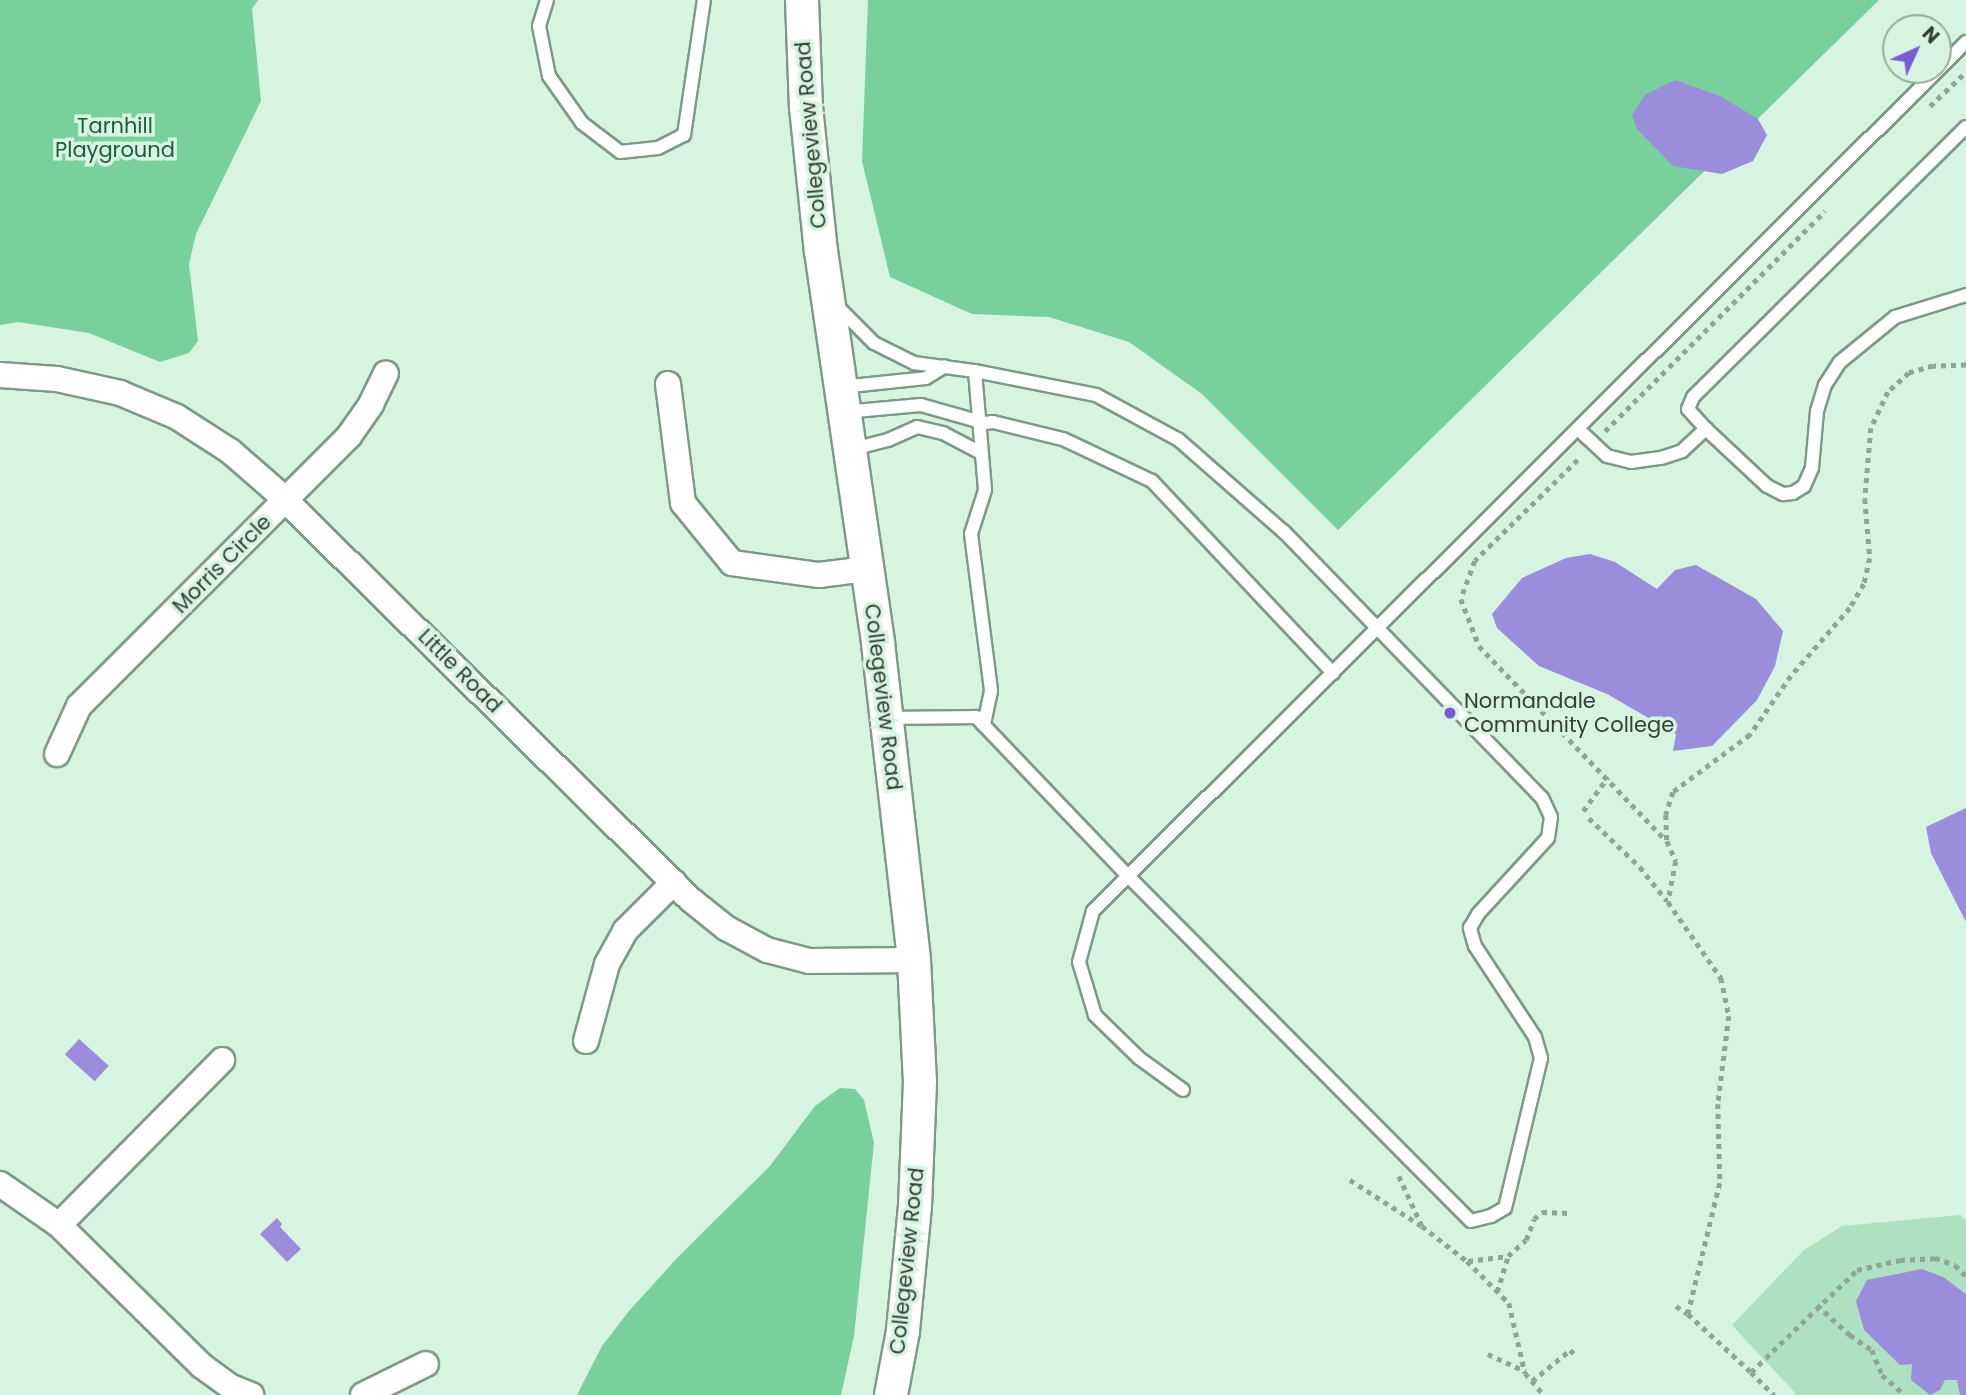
<!DOCTYPE html>
<html>
<head>
<meta charset="utf-8">
<style>
	body { margin:0 }
	#map { position:relative; width:1966px; height:1395px; overflow:hidden; background:#d6f4e0; font-family:Poppins,sans-serif }
	div>[style] { position:absolute }
	.green>* { inset:0; background:#ade1bf }
	.forest>* { inset:0; background:#78d09b }
	.water>* { inset:0; background:#9a8ddc; transform-origin:0 0 }
	.path>* { height:4.5px; margin-top:-2.25px; transform-origin:0; background:repeating-linear-gradient(90deg,#8fa596 0 5px,transparent 0 10px) }
	.roads { filter:drop-shadow(2px 0 #7d9987) drop-shadow(-2px 0 #7d9987) drop-shadow(0 2px #7d9987) drop-shadow(0 -2px #7d9987) }
	.service>* { height:12px; margin:-6px; padding:0 6px; transform-origin:6px; border-radius:6px; background:#fff }
	.minor>* { height:24px; margin:-12px; padding:0 12px; transform-origin:12px; border-radius:12px; background:#fff }
	.tertiary>* { height:32px; margin:-16px; padding:0 16px; transform-origin:16px; border-radius:16px; background:#fff }
	.dots>* { width:19px; height:19px; translate:-50% -50%; box-sizing:border-box; border:4px solid #d6f4e0; border-radius:50% }
	span { translate:-50% -50%; white-space:nowrap; text-align:center; line-height:1.15; -webkit-text-stroke:7px #d6f4e0; paint-order:stroke }
	.park-label { font-size:21px; color:#1d5d3a }
	.street-label { font-size:21px; color:#333f37 }
	.poi-label { font-size:21px; color:#333f37 }
	.left { translate:0 -50%; text-align:left }
	.north { position:absolute; left:1882px; top:14px; width:70px; height:70px; box-sizing:border-box; background:#d6f4e0; border:2px solid #95ac9c; border-radius:50%; rotate:45deg; font-size:19px; font-weight:700; line-height:28px; text-align:center; color:#333f37 }
	.north::after { content:''; display:block; margin:auto; width:24px; height:32px; background:#785bd5; clip-path:polygon(50% 0,100% 100%,50% 72%,0 100%) }
</style>
</head>
<body>
<div id="map">
	<div class="green">
		<i style="clip-path:polygon(1960px 1215px,1966px 1220px,1966px 1395px,1797px 1395px,1732px 1325px,1804px 1250px,1842px 1226px)"></i>
	</div>
	<div class="forest">
		<i style="clip-path:polygon(0 0,258px 0,252px 9px,261px 101px,196px 234px,189px 264px,198px 341px,189px 353px,160px 362px,89px 333px,18px 322px,0 325px)"></i>
		<i style="clip-path:polygon(868px 0,1879px 0,1338px 530px,1202px 394px,1129px 342px,1049px 317px,972px 314px,890px 277px,862px 161px)"></i>
		<i style="clip-path:polygon(840px 1088px,855px 1089px,864px 1100px,874px 1143px,854px 1336px,841px 1395px,577px 1395px,602px 1346px,629px 1311px,679px 1256px,770px 1166px,815px 1106px)"></i>
	</div>
	<div class="water">
		<i style="clip-path:polygon(1675px 80px,1720px 96px,1758px 119px,1767px 135px,1753px 161px,1722px 174px,1673px 166px,1637px 129px,1632px 115px,1645px 95px)"></i>
		<i style="clip-path:polygon(1590px 554px,1615px 562px,1657px 589px,1675px 570px,1696px 565px,1756px 599px,1783px 631px,1775px 666px,1757px 700px,1712px 746px,1673px 751px,1676px 734px,1607px 694px,1539px 666px,1497px 628px,1492px 614px,1522px 578px,1566px 558px)"></i>
		<i style="clip-path:polygon(1966px 808px,1966px 922px,1931px 853px,1926px 827px)"></i>
		<i style="left:79px;top:1039px;width:40px;height:21px;rotate:42deg"></i>
		<i style="clip-path:polygon(277px 1218px,282px 1224px,280px 1227px,301px 1249px,287px 1262px,260px 1234px)"></i>
		<i style="clip-path:polygon(1922px 1269px,1943px 1277px,1966px 1294px,1966px 1395px,1960px 1395px,1957px 1380px,1945px 1380px,1940px 1390px,1930px 1395px,1911px 1380px,1912px 1364px,1900px 1365px,1864px 1330px,1856px 1301px,1867px 1280px)"></i>
	</div>
	<div class="path">
		<i style="left:1930px;top:106px;width:50px;rotate:-43.4deg"></i>
		<i style="left:1966px;top:365px;width:33px;rotate:178deg"></i>
		<i style="left:1933px;top:366px;width:25px;rotate:164deg"></i>
		<i style="left:1909px;top:373px;width:28px;rotate:138deg"></i>
		<i style="left:1888px;top:392px;width:40px;rotate:115deg"></i>
		<i style="left:1871px;top:428px;width:71px;rotate:94.8deg"></i>
		<i style="left:1865px;top:499px;width:59px;rotate:85.2deg"></i>
		<i style="left:1870px;top:558px;width:27px;rotate:103deg"></i>
		<i style="left:1864px;top:584px;width:28px;rotate:120deg"></i>
		<i style="left:1850px;top:608px;width:90px;rotate:130.9deg"></i>
		<i style="left:1791px;top:676px;width:72px;rotate:124.8deg"></i>
		<i style="left:1750px;top:735px;width:96px;rotate:143.5deg"></i>
		<i style="left:1673px;top:792px;width:24px;rotate:107deg"></i>
		<i style="left:1666px;top:815px;width:26px;rotate:88deg"></i>
		<i style="left:1667px;top:841px;width:22px;rotate:66deg"></i>
		<i style="left:1676px;top:861px;width:42px;rotate:101deg"></i>
		<i style="left:1668px;top:902px;width:93px;rotate:55.1deg"></i>
		<i style="left:1721px;top:978px;width:39px;rotate:78deg"></i>
		<i style="left:1729px;top:1016px;width:89px;rotate:97.1deg"></i>
		<i style="left:1718px;top:1104px;width:79px;rotate:88.5deg"></i>
		<i style="left:1720px;top:1183px;width:135px;rotate:103.7deg"></i>
		<i style="left:1688px;top:1314px;width:86px;rotate:42.6deg"></i>
		<i style="left:1751px;top:1372px;width:147px;rotate:-43.9deg"></i>
		<i style="left:1857px;top:1270px;width:44px;rotate:-13.1deg"></i>
		<i style="left:1900px;top:1260px;width:35px;rotate:-3deg"></i>
		<i style="left:1935px;top:1258px;width:21px;rotate:19deg"></i>
		<i style="left:1955px;top:1265px;width:16px;rotate:45deg"></i>
		<i style="left:1605px;top:431px;width:311px;rotate:-45deg"></i>
		<i style="left:1578px;top:460px;width:144px;rotate:135.6deg"></i>
		<i style="left:1475px;top:561px;width:40px;rotate:110.2deg"></i>
		<i style="left:1461px;top:599px;width:50px;rotate:69deg"></i>
		<i style="left:1479px;top:646px;width:269px;rotate:46.1deg"></i>
		<i style="left:1583px;top:811px;width:42px;rotate:-53.7deg"></i>
		<i style="left:1589px;top:818px;width:71px;rotate:43.9deg"></i>
		<i style="left:1640px;top:867px;width:43px;rotate:51.5deg"></i>
		<i style="left:1399px;top:1176px;width:55px;rotate:65.3deg"></i>
		<i style="left:1422px;top:1226px;width:57px;rotate:37.9deg"></i>
		<i style="left:1467px;top:1261px;width:59px;rotate:45deg"></i>
		<i style="left:1509px;top:1303px;width:72px;rotate:77.1deg"></i>
		<i style="left:1525px;top:1373px;width:29px;rotate:49deg"></i>
		<i style="left:1350px;top:1180px;width:85px;rotate:32.6deg"></i>
		<i style="left:1468px;top:1261px;width:40px;rotate:-7.1deg"></i>
		<i style="left:1508px;top:1256px;width:24px;rotate:-42deg"></i>
		<i style="left:1526px;top:1240px;width:22px;rotate:-69deg"></i>
		<i style="left:1534px;top:1219px;width:11px;rotate:-41deg"></i>
		<i style="left:1542px;top:1212px;width:27px;rotate:2deg"></i>
		<i style="left:1497px;top:1292px;width:38px;rotate:-73deg"></i>
		<i style="left:1817px;top:1305px;width:45px;rotate:42.3deg"></i>
		<i style="left:1850px;top:1335px;width:27px;rotate:34deg"></i>
		<i style="left:1872px;top:1350px;width:27px;rotate:68deg"></i>
		<i style="left:1882px;top:1375px;width:30px;rotate:41deg"></i>
		<i style="left:1676px;top:1306px;width:14px;rotate:34deg"></i>
		<i style="left:1488px;top:1354px;width:41px;rotate:24.7deg"></i>
		<i style="left:1751px;top:1372px;width:33px;rotate:45deg"></i>
		<i style="left:1532px;top:1381px;width:49px;rotate:-39.2deg"></i>
		<i style="left:1570px;top:1350px;width:9px;rotate:41deg"></i>
	</div>
	<div class="roads">
		<div class="service">
			<i style="left:547px;top:0;width:27px;rotate:107deg"></i>
			<i style="left:539px;top:26px;width:51px;rotate:78.7deg"></i>
			<i style="left:549px;top:76px;width:57px;rotate:54.9deg"></i>
			<i style="left:582px;top:123px;width:48px;rotate:37.3deg"></i>
			<i style="left:620px;top:152px;width:38px;rotate:-6deg"></i>
			<i style="left:658px;top:148px;width:29px;rotate:-27deg"></i>
			<i style="left:684px;top:135px;width:136px;rotate:-81.6deg"></i>
			<i style="left:835px;top:304px;width:55px;rotate:45deg"></i>
			<i style="left:874px;top:343px;width:45px;rotate:26.6deg"></i>
			<i style="left:914px;top:363px;width:62px;rotate:7.5deg"></i>
			<i style="left:975px;top:371px;width:119px;rotate:85.2deg"></i>
			<i style="left:985px;top:490px;width:46px;rotate:107.7deg"></i>
			<i style="left:971px;top:534px;width:158px;rotate:82.7deg"></i>
			<i style="left:991px;top:691px;width:35px;rotate:102deg"></i>
			<i style="left:841px;top:387px;width:85px;rotate:-6deg"></i>
			<i style="left:926px;top:378px;width:22px;rotate:-32deg"></i>
			<i style="left:844px;top:412px;width:77px;rotate:-5.2deg"></i>
			<i style="left:921px;top:405px;width:66px;rotate:15.9deg"></i>
			<i style="left:984px;top:423px;width:9px;rotate:-6deg"></i>
			<i style="left:993px;top:422px;width:72px;rotate:13.7deg"></i>
			<i style="left:1063px;top:439px;width:98px;rotate:25.3deg"></i>
			<i style="left:1152px;top:481px;width:264px;rotate:46.7deg"></i>
			<i style="left:1706px;top:429px;width:27px;rotate:-132deg"></i>
			<i style="left:1688px;top:409px;width:13px;rotate:-67deg"></i>
			<i style="left:1693px;top:397px;width:384px;rotate:-44.7deg"></i>
			<i style="left:1579px;top:430px;width:38px;rotate:43deg"></i>
			<i style="left:1607px;top:456px;width:25px;rotate:14deg"></i>
			<i style="left:1631px;top:462px;width:30px;rotate:-8deg"></i>
			<i style="left:1661px;top:458px;width:22px;rotate:-18deg"></i>
			<i style="left:1682px;top:451px;width:33px;rotate:-43deg"></i>
			<i style="left:1706px;top:429px;width:83px;rotate:43.1deg"></i>
			<i style="left:1767px;top:486px;width:18px;rotate:27deg"></i>
			<i style="left:1783px;top:494px;width:10px;rotate:-6deg"></i>
			<i style="left:1793px;top:493px;width:13px;rotate:-32deg"></i>
			<i style="left:1804px;top:486px;width:20px;rotate:-66deg"></i>
			<i style="left:1812px;top:468px;width:57px;rotate:-85deg"></i>
			<i style="left:1817px;top:411px;width:27px;rotate:-73deg"></i>
			<i style="left:1825px;top:385px;width:27px;rotate:-57deg"></i>
			<i style="left:1840px;top:362px;width:71px;rotate:-39.3deg"></i>
			<i style="left:1895px;top:317px;width:74px;rotate:-17.2deg"></i>
			<i style="left:849px;top:450px;width:40px;rotate:-14.4deg"></i>
			<i style="left:888px;top:440px;width:32px;rotate:-24deg"></i>
			<i style="left:917px;top:427px;width:27px;rotate:13deg"></i>
			<i style="left:943px;top:433px;width:43px;rotate:27.8deg"></i>
			<i style="left:887px;top:718px;width:89px;rotate:-0.6deg"></i>
			<i style="left:976px;top:717px;width:220px;rotate:46.3deg"></i>
			<i style="left:1128px;top:876px;width:486px;rotate:45.2deg"></i>
			<i style="left:1471px;top:1221px;width:21px;rotate:-14deg"></i>
			<i style="left:1491px;top:1216px;width:16px;rotate:-30deg"></i>
			<i style="left:1505px;top:1208px;width:154px;rotate:-76.5deg"></i>
			<i style="left:1541px;top:1058px;width:22px;rotate:-106deg"></i>
			<i style="left:1535px;top:1037px;width:109px;rotate:-123.4deg"></i>
			<i style="left:1475px;top:946px;width:19px;rotate:-106deg"></i>
			<i style="left:1470px;top:928px;width:16px;rotate:-60deg"></i>
			<i style="left:1478px;top:914px;width:103px;rotate:-47.4deg"></i>
			<i style="left:1548px;top:838px;width:21px;rotate:-82deg"></i>
			<i style="left:1551px;top:817px;width:21px;rotate:-115deg"></i>
			<i style="left:1542px;top:798px;width:371px;rotate:-134.1deg"></i>
			<i style="left:1284px;top:532px;width:140px;rotate:-138.8deg"></i>
			<i style="left:1179px;top:440px;width:94px;rotate:-151.5deg"></i>
			<i style="left:1096px;top:395px;width:123px;rotate:-168.8deg"></i>
			<i style="left:1183px;top:1090px;width:54px;rotate:-144deg"></i>
			<i style="left:1139px;top:1058px;width:62px;rotate:-135.7deg"></i>
			<i style="left:1095px;top:1015px;width:55px;rotate:-106.8deg"></i>
			<i style="left:1079px;top:962px;width:53px;rotate:-74.6deg"></i>
			<i style="left:1093px;top:911px;width:1232px;rotate:-44.87deg"></i>
		</div>
		<div class="minor">
			<i style="left:0;top:375px;width:57px;rotate:4deg"></i>
			<i style="left:57px;top:379px;width:65px;rotate:12.5deg"></i>
			<i style="left:120px;top:393px;width:62px;rotate:22.8deg"></i>
			<i style="left:177px;top:417px;width:63px;rotate:32.7deg"></i>
			<i style="left:230px;top:451px;width:62px;rotate:41.1deg"></i>
			<i style="left:277px;top:492px;width:581px;rotate:44.58deg"></i>
			<i style="left:691px;top:900px;width:45px;rotate:38.7deg"></i>
			<i style="left:726px;top:928px;width:47px;rotate:28.2deg"></i>
			<i style="left:767px;top:950px;width:43px;rotate:14.7deg"></i>
			<i style="left:809px;top:961px;width:105px;rotate:-0.5deg"></i>
			<i style="left:668px;top:384px;width:120px;rotate:82.8deg"></i>
			<i style="left:683px;top:503px;width:77px;rotate:50.8deg"></i>
			<i style="left:732px;top:563px;width:88px;rotate:7.9deg"></i>
			<i style="left:819px;top:575px;width:47px;rotate:-7.3deg"></i>
			<i style="left:57px;top:754px;width:53px;rotate:-65.4deg"></i>
			<i style="left:79px;top:706px;width:382px;rotate:-45deg"></i>
			<i style="left:349px;top:436px;width:39px;rotate:-55deg"></i>
			<i style="left:371px;top:404px;width:34px;rotate:-64deg"></i>
			<i style="left:586px;top:1041px;width:80px;rotate:-74.7deg"></i>
			<i style="left:607px;top:964px;width:38px;rotate:-61deg"></i>
			<i style="left:625px;top:931px;width:69px;rotate:-45deg"></i>
			<i style="left:0;top:1184px;width:72px;rotate:34.8deg"></i>
			<i style="left:59px;top:1225px;width:201px;rotate:44.6deg"></i>
			<i style="left:202px;top:1366px;width:36px;rotate:36deg"></i>
			<i style="left:231px;top:1387px;width:22px;rotate:22deg"></i>
			<i style="left:59px;top:1225px;width:232px;rotate:-45.3deg"></i>
			<i style="left:363px;top:1395px;width:70px;rotate:-26.2deg"></i>
		</div>
		<div class="tertiary">
			<i style="left:802px;top:0;width:107px;rotate:87.9deg"></i>
			<i style="left:806px;top:107px;width:145px;rotate:84.1deg"></i>
			<i style="left:821px;top:251px;width:396px;rotate:81.7deg"></i>
			<i style="left:878px;top:643px;width:319px;rotate:83.5deg"></i>
			<i style="left:914px;top:960px;width:122px;rotate:87.2deg"></i>
			<i style="left:920px;top:1082px;width:124px;rotate:92.3deg"></i>
			<i style="left:915px;top:1206px;width:126px;rotate:95.5deg"></i>
			<i style="left:903px;top:1331px;width:65px;rotate:100.6deg"></i>
		</div>
	</div>
	<div class="dots">
		<i style="left:1450px;top:713px;background:#785bd5"></i>
	</div>
	<div class="park-label">
		<span style="left:115px;top:138px">Tarnhill<br>Playground</span>
	</div>
	<div class="street-label">
		<span style="left:811px;top:135px;rotate:-95deg">Collegeview Road</span>
		<span style="left:222px;top:564px;rotate:-45deg">Morris Circle</span>
		<span style="left:460px;top:671px;rotate:45deg">Little Road</span>
		<span style="left:883px;top:697px;rotate:83deg">Collegeview Road</span>
		<span style="left:907px;top:1261px;rotate:-84deg">Collegeview Road</span>
	</div>
	<div class="poi-label">
		<span class="left" style="left:1464px;top:713px">Normandale<br>Community College</span>
	</div>
	<div class="north">N</div>
</div>
</body>
</html>
